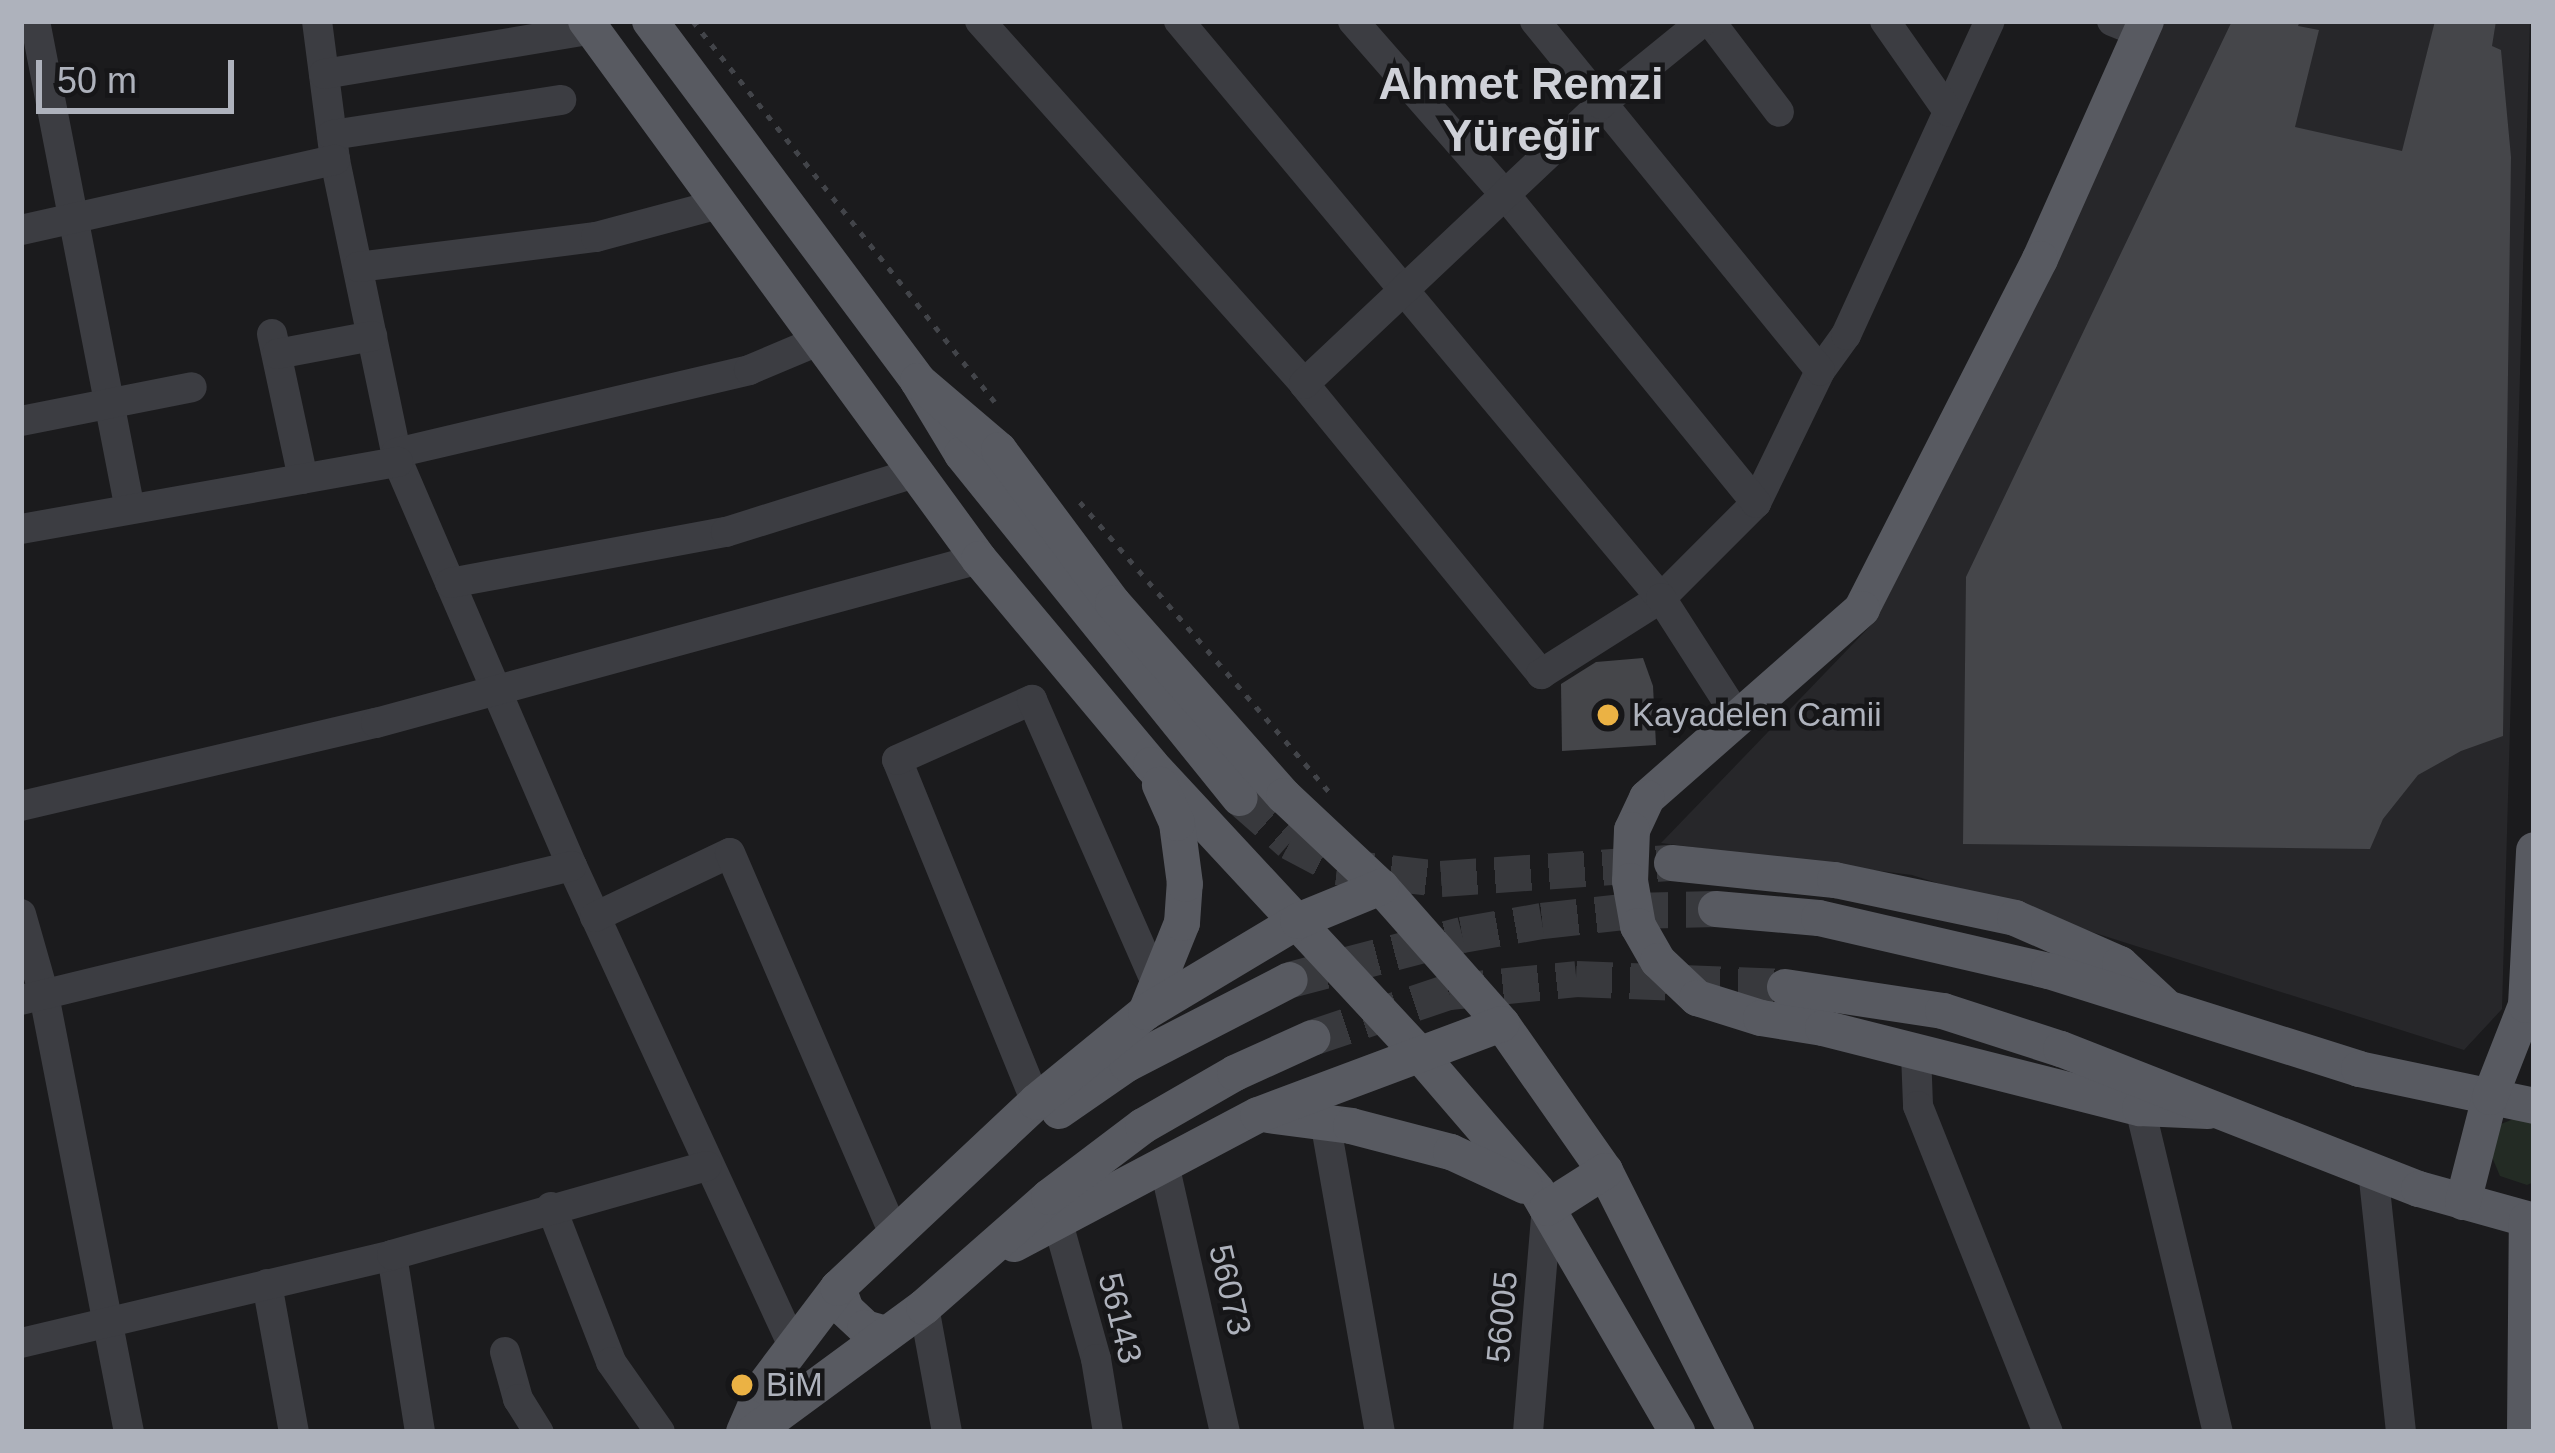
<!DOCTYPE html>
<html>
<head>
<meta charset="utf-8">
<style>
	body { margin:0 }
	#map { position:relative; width:2555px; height:1453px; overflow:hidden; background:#1b1b1d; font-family:Helvetica,sans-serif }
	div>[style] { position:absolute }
	.built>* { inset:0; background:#27272a }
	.green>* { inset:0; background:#232b24 }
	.building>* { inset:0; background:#45464a }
	.major-tunnel>* { height:36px; margin-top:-18px; transform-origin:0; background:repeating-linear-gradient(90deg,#38393d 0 36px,transparent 0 54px) }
	.path>* { height:4.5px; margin-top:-2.25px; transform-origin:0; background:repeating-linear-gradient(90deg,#424449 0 6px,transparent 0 15px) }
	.minor>* { height:30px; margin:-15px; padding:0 15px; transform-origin:15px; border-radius:15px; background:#3c3d42 }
	.major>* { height:36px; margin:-18px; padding:0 18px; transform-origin:18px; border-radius:18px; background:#585a61 }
	.dots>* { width:33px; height:33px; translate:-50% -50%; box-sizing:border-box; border:6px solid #161618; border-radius:50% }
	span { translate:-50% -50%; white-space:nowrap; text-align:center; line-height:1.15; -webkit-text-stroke:9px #161618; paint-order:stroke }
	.poi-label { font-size:33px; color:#aeb2bc }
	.left { translate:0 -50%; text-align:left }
	.street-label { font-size:33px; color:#aeb2bc }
	.district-label { font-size:45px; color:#cfd1d8; font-weight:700 }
	.frame { position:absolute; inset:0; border:24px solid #aeb2bc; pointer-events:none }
	.scale { position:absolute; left:36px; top:60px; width:198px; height:54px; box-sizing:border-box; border:6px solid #aeb2bc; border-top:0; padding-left:15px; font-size:36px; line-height:42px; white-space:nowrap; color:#aeb2bc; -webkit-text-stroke:9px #161618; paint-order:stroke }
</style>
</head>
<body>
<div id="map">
	<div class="built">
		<i style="clip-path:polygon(2163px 21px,2530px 21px,2502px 1009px,2464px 1050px,1912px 875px,1661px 843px,1876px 620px)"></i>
	</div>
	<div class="green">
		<i style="clip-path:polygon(2521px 1116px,2534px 1117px,2534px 1182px,2527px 1185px,2500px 1176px,2489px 1150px,2501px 1124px)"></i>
	</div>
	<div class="building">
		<i style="clip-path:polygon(2232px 21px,2300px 21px,2298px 26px,2319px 30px,2295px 127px,2402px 151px,2435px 21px,2496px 21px,2492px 46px,2501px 50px,2511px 157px,2503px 736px,2461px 751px,2418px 775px,2383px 819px,2370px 849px,1963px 844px,1966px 577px)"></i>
		<i style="clip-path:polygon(1643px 658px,1653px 686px,1656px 745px,1562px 751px,1561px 684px,1596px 662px)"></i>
	</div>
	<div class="major-tunnel">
		<i style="left:1240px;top:798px;width:67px;rotate:41.3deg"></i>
		<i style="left:1290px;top:842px;width:53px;rotate:28deg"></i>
		<i style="left:1337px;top:867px;width:105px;rotate:6.6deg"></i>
		<i style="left:1441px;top:879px;width:232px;rotate:-4deg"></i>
		<i style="left:1290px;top:980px;width:178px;rotate:-14.7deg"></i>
		<i style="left:1462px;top:935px;width:81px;rotate:-9.9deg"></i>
		<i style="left:1542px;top:921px;width:91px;rotate:-6.3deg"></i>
		<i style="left:1632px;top:911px;width:84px;rotate:-1.4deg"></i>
		<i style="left:1312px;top:1038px;width:145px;rotate:-18.6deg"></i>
		<i style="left:1449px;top:992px;width:128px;rotate:-5.8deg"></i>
		<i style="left:1576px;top:979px;width:209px;rotate:2.2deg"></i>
	</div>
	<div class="path">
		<i style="left:693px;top:21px;width:486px;rotate:51.6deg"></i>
		<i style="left:1080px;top:502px;width:385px;rotate:49.3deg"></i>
	</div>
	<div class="minor">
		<i style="left:35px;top:21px;width:497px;rotate:79deg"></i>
		<i style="left:317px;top:21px;width:140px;rotate:82.6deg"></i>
		<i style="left:335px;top:160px;width:309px;rotate:78.2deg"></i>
		<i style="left:398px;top:462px;width:440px;rotate:66.7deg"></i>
		<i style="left:572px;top:866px;width:531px;rotate:65.27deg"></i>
		<i style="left:980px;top:21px;width:487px;rotate:48.2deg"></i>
		<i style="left:1304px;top:384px;width:375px;rotate:50.7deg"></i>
		<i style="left:1541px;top:674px;width:142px;rotate:-32.3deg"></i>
		<i style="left:1661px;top:598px;width:134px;rotate:-45deg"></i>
		<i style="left:1756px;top:503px;width:147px;rotate:-64.1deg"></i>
		<i style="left:1820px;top:371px;width:44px;rotate:-54.2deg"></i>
		<i style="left:1846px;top:335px;width:345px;rotate:-65.4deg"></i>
		<i style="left:1179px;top:21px;width:752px;rotate:50.13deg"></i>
		<i style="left:1661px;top:598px;width:139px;rotate:57.3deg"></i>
		<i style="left:1353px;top:21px;width:232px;rotate:48.8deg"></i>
		<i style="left:1506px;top:196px;width:396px;rotate:50.8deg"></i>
		<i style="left:1535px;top:21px;width:451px;rotate:50.8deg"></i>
		<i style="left:1710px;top:21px;width:114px;rotate:52.8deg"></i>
		<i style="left:1885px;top:21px;width:110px;rotate:55deg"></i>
		<i style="left:2112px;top:21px;width:31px;rotate:22deg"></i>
		<i style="left:324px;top:74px;width:272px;rotate:-9.5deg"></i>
		<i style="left:332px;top:135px;width:232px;rotate:-8.7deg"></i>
		<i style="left:21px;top:230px;width:322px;rotate:-12.6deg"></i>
		<i style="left:358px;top:267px;width:240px;rotate:-7.2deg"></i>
		<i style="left:596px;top:237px;width:127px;rotate:-15deg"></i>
		<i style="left:272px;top:334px;width:148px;rotate:77.9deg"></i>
		<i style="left:277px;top:354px;width:97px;rotate:-10.7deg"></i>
		<i style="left:1304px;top:384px;width:408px;rotate:-43.3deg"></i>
		<i style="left:1601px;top:104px;width:132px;rotate:-39.1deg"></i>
		<i style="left:21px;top:421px;width:174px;rotate:-11.2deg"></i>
		<i style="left:396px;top:453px;width:363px;rotate:-13.2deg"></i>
		<i style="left:749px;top:370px;width:75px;rotate:-22.8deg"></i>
		<i style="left:21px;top:529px;width:383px;rotate:-10.1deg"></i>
		<i style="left:450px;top:583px;width:281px;rotate:-10.5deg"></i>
		<i style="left:726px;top:532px;width:197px;rotate:-17.4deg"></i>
		<i style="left:21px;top:806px;width:365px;rotate:-13.2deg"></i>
		<i style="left:376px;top:723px;width:625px;rotate:-15.21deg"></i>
		<i style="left:21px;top:914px;width:84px;rotate:74.1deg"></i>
		<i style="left:44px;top:995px;width:445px;rotate:79deg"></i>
		<i style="left:595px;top:917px;width:149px;rotate:-25.4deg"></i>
		<i style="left:730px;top:853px;width:412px;rotate:66.7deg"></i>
		<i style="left:21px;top:1000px;width:567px;rotate:-13.67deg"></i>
		<i style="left:1916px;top:1053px;width:53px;rotate:87.8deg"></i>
		<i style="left:1918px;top:1106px;width:351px;rotate:68.3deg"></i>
		<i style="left:1036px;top:1102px;width:369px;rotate:-112.1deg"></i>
		<i style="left:897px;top:760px;width:148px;rotate:-24deg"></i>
		<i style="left:1032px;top:700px;width:313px;rotate:66.3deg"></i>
		<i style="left:2140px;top:1108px;width:333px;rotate:76.5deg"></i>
		<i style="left:1325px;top:1121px;width:316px;rotate:80deg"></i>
		<i style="left:1164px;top:1164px;width:275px;rotate:77.2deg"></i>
		<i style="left:2373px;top:1170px;width:263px;rotate:83.9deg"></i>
		<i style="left:551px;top:1207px;width:166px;rotate:68.8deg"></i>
		<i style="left:611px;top:1362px;width:85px;rotate:55deg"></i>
		<i style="left:1058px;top:1223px;width:141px;rotate:74.4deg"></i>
		<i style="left:1096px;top:1359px;width:74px;rotate:80.7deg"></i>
		<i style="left:392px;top:1255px;width:179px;rotate:81deg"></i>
		<i style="left:267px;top:1284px;width:150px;rotate:79.7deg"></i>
		<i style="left:924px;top:1307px;width:127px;rotate:79.6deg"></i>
		<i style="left:21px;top:1343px;width:381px;rotate:-13.3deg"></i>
		<i style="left:392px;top:1255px;width:327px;rotate:-15.8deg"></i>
		<i style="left:505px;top:1352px;width:49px;rotate:74.5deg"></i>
		<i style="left:518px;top:1399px;width:39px;rotate:58deg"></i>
		<i style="left:1528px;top:1432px;width:225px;rotate:-85.2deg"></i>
	</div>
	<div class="major">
		<i style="left:586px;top:21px;width:666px;rotate:53.85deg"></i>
		<i style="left:979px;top:559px;width:268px;rotate:50.1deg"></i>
		<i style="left:1151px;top:765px;width:397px;rotate:47.1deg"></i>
		<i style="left:1421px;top:1056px;width:178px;rotate:49.3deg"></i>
		<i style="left:1537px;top:1191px;width:279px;rotate:59.8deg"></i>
		<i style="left:650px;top:21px;width:449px;rotate:53.3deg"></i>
		<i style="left:918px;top:381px;width:85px;rotate:58.9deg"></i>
		<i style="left:962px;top:454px;width:442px;rotate:51.1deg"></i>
		<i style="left:2146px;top:21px;width:261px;rotate:114deg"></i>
		<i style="left:2040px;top:259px;width:393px;rotate:117deg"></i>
		<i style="left:1862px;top:609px;width:286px;rotate:138.7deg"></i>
		<i style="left:1647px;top:798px;width:35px;rotate:115deg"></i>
		<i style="left:1632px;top:830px;width:51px;rotate:92.2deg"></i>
		<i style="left:1630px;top:881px;width:46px;rotate:79.9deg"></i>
		<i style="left:1638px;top:926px;width:40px;rotate:60.3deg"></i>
		<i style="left:1658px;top:961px;width:54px;rotate:43.5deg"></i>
		<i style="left:1697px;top:998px;width:67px;rotate:17.4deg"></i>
		<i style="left:1761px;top:1018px;width:63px;rotate:9.2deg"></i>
		<i style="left:1823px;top:1028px;width:327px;rotate:14.2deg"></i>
		<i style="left:2140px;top:1108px;width:68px;rotate:2.5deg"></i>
		<i style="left:918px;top:381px;width:106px;rotate:40.4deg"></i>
		<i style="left:999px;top:450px;width:191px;rotate:53.3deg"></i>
		<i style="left:1113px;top:603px;width:258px;rotate:48.5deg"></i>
		<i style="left:1284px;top:796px;width:133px;rotate:43.2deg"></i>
		<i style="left:1381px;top:887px;width:183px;rotate:48.5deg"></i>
		<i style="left:1502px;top:1024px;width:179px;rotate:55deg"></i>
		<i style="left:1605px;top:1171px;width:292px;rotate:63.3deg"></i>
		<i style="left:1672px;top:863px;width:164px;rotate:6deg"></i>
		<i style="left:1835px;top:880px;width:184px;rotate:11.9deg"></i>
		<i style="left:2015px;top:918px;width:115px;rotate:23.7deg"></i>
		<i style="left:2120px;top:964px;width:59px;rotate:42.9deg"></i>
		<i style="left:1716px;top:909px;width:103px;rotate:5deg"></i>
		<i style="left:1819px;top:918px;width:236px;rotate:13deg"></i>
		<i style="left:2049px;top:971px;width:325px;rotate:17.5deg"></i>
		<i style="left:2359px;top:1069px;width:179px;rotate:11.9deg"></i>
		<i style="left:1785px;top:987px;width:160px;rotate:8.6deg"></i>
		<i style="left:1943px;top:1011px;width:124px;rotate:17.9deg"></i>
		<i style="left:2061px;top:1049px;width:384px;rotate:21.4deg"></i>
		<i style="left:2419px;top:1189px;width:119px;rotate:15.5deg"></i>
		<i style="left:1146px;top:1012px;width:96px;rotate:-68deg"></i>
		<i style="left:1182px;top:923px;width:39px;rotate:-86deg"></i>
		<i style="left:1185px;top:884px;width:62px;rotate:-97.5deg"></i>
		<i style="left:1177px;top:823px;width:42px;rotate:-114.1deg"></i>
		<i style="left:1059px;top:1111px;width:83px;rotate:-34.7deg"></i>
		<i style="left:1127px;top:1064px;width:183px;rotate:-27.3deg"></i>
		<i style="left:1268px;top:1115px;width:84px;rotate:7.5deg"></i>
		<i style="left:1351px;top:1126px;width:103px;rotate:14.6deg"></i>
		<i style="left:1451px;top:1152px;width:81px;rotate:24.7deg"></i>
		<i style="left:2463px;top:1202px;width:108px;rotate:-75.6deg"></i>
		<i style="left:2490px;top:1097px;width:99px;rotate:-68.6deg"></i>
		<i style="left:2526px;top:1005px;width:155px;rotate:-87deg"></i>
		<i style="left:1547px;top:1208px;width:69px;rotate:-32.5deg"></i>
		<i style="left:1014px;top:1244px;width:276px;rotate:-27.9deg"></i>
		<i style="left:1258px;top:1115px;width:260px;rotate:-20.5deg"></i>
		<i style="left:838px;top:1288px;width:23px;rotate:70deg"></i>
		<i style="left:846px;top:1310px;width:26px;rotate:43deg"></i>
		<i style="left:865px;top:1328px;width:22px;rotate:16deg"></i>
		<i style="left:744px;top:1432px;width:50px;rotate:-66.5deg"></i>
		<i style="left:764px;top:1386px;width:123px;rotate:-52.9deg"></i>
		<i style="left:838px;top:1288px;width:272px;rotate:-43.2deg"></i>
		<i style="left:1036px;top:1102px;width:142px;rotate:-39.3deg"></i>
		<i style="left:1146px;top:1012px;width:177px;rotate:-30.9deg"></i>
		<i style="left:1298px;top:921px;width:90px;rotate:-22.3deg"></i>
		<i style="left:754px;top:1432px;width:211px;rotate:-36.3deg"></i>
		<i style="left:924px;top:1307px;width:167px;rotate:-41.3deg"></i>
		<i style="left:1049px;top:1197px;width:118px;rotate:-37.1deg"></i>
		<i style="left:1143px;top:1126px;width:106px;rotate:-29.9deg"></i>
		<i style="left:1235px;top:1073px;width:85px;rotate:-24.4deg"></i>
		<i style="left:2525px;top:1432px;width:212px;rotate:-89.5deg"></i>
	</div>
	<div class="dots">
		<i style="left:1608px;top:715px;background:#ebb244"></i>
		<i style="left:742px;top:1385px;background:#ebb244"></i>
	</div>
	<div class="poi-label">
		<span class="left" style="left:1632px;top:715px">Kayadelen Camii</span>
		<span class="left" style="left:766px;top:1385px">BiM</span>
	</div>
	<div class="street-label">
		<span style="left:1230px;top:1290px;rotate:77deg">56073</span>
		<span style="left:1502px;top:1317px;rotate:-85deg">56005</span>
		<span style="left:1120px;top:1318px;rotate:76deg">56143</span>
	</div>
	<div class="district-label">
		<span style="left:1521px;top:110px">Ahmet Remzi<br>Yüreğir</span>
	</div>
	<div class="frame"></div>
	<div class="scale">50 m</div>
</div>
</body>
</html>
